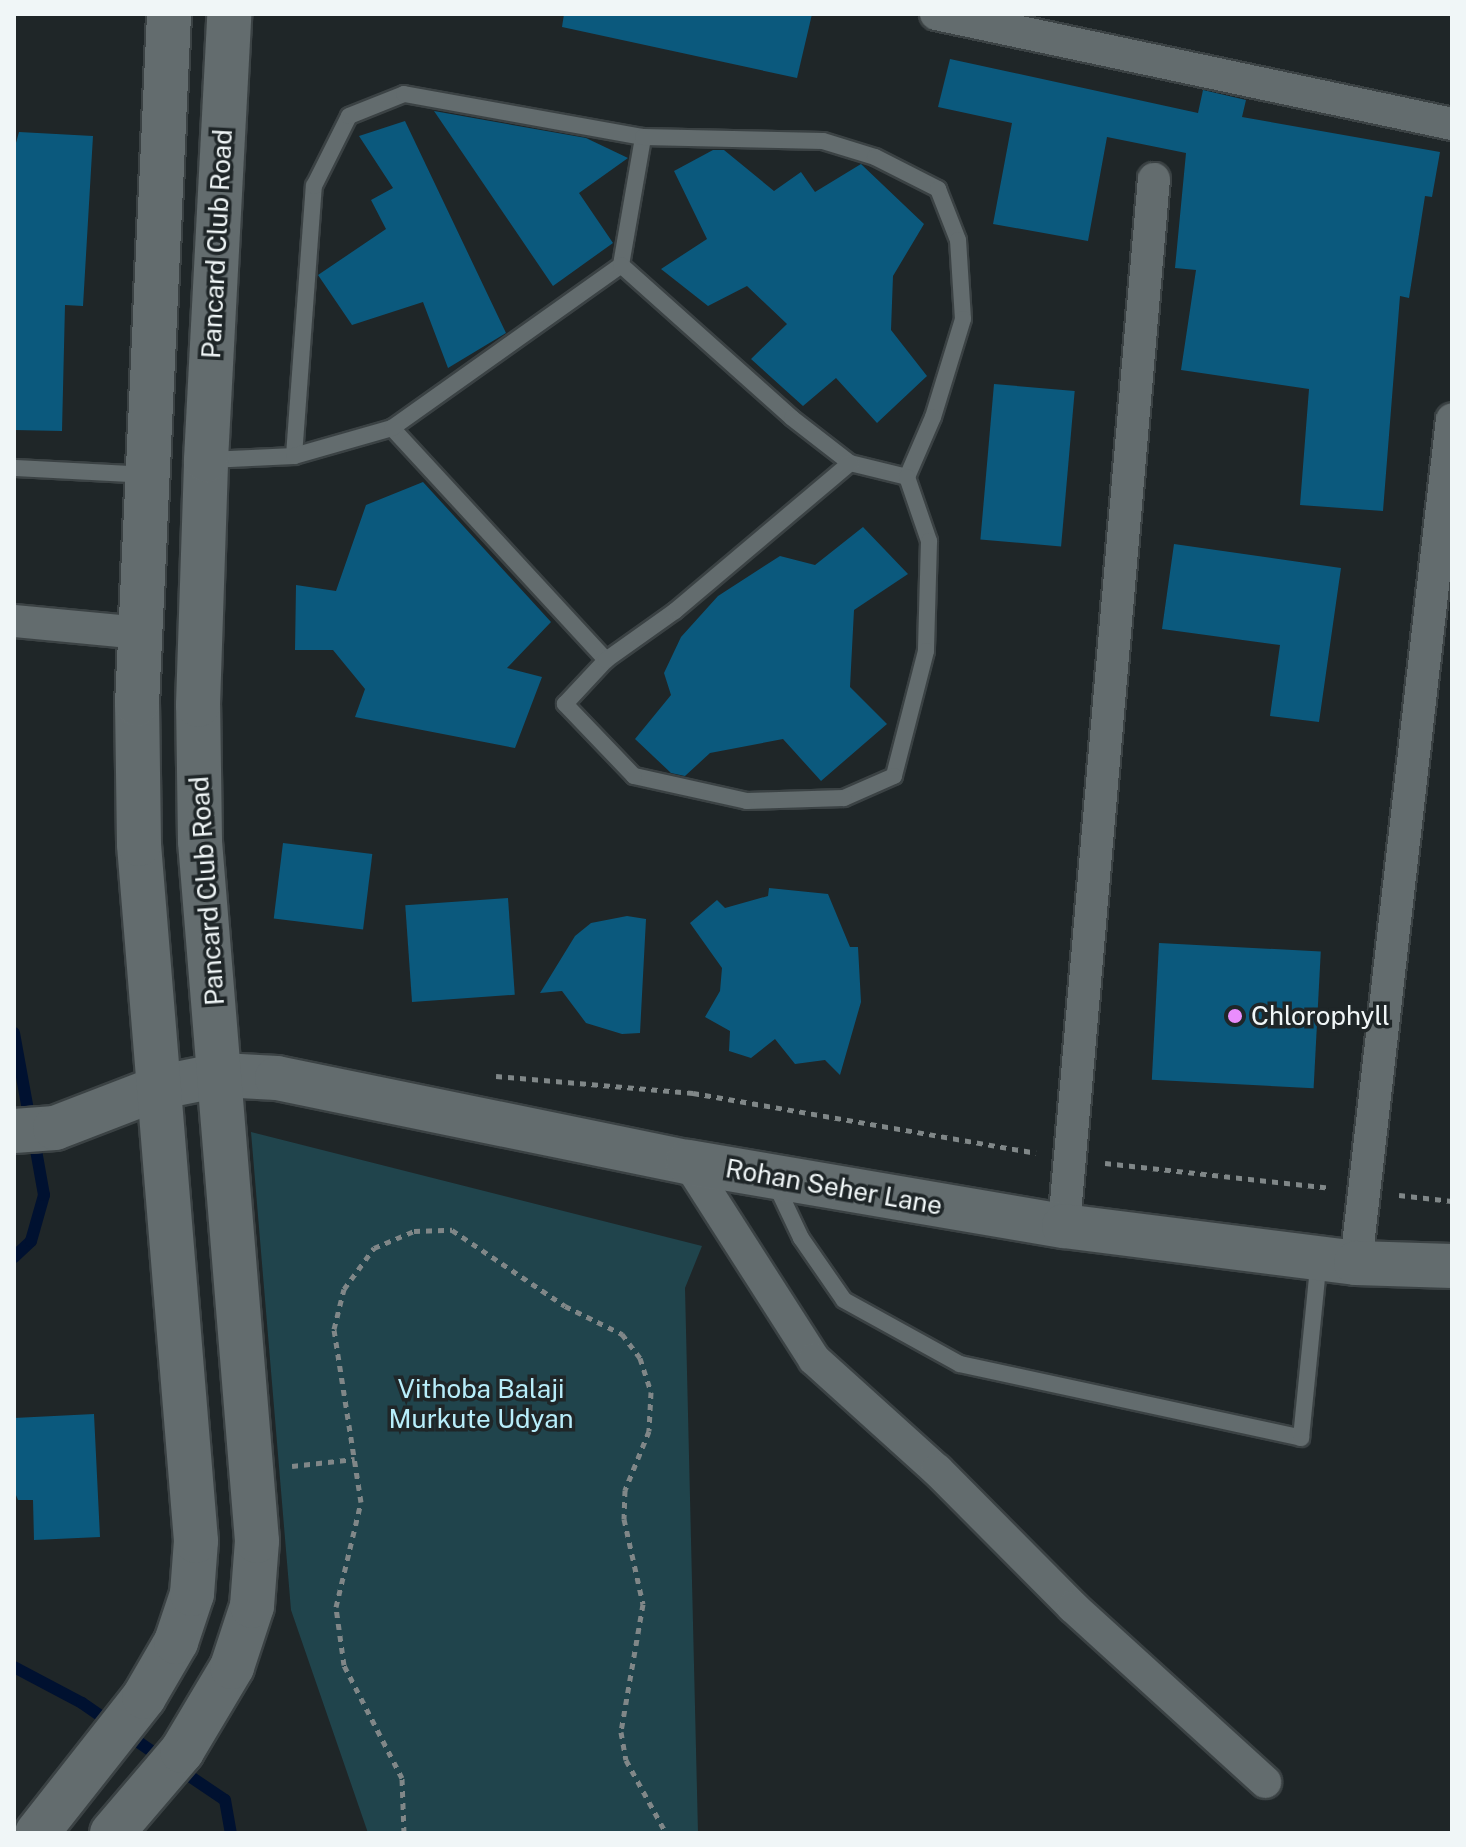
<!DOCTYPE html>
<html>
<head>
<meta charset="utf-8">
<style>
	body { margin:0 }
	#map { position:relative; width:1466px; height:1847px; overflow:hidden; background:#1f2628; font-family:"Public Sans",sans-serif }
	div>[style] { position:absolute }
	.green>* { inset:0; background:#20444c }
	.stream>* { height:12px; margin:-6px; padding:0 6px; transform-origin:6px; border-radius:6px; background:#001130 }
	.building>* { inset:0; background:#0b597d; transform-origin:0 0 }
	.path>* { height:5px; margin-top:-2.5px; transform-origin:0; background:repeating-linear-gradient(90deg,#808788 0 6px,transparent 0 12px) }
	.roads { filter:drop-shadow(2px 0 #3b4244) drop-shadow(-2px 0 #3b4244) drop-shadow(0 2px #3b4244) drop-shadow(0 -2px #3b4244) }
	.lane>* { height:16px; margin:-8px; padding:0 8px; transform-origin:8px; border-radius:8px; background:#636c6e }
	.street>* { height:32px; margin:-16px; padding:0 16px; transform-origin:16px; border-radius:16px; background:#636c6e }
	.secondary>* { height:44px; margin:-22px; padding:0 22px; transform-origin:22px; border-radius:22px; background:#636c6e }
	.dots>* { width:22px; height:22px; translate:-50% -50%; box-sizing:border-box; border:4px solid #1f2628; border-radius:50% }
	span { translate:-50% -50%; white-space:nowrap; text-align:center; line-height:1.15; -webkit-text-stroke:7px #1f2628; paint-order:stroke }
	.street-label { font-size:26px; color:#f0f6f7 }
	.poi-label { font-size:26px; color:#f0f6f7 }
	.left { translate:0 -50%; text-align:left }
	.park-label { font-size:26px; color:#b8eefb }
	.frame { position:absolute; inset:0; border:16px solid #f0f6f7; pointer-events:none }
</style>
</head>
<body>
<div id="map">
	<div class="green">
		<i style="clip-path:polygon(251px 1132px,702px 1246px,685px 1288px,698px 1833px,368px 1833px,291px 1610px)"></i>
	</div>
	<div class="stream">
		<i style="left:14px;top:1033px;width:89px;rotate:79.7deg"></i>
		<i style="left:14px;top:1257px;width:23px;rotate:-43deg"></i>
		<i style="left:31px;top:1241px;width:48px;rotate:-74.2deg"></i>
		<i style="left:44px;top:1195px;width:57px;rotate:-100.1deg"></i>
		<i style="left:14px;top:1667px;width:77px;rotate:27.9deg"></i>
		<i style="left:82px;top:1703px;width:98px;rotate:34.7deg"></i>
		<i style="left:179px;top:1769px;width:55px;rotate:34deg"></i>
		<i style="left:225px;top:1800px;width:34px;rotate:80deg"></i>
	</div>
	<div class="building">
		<i style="clip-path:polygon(564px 14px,812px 14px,797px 78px,562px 27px)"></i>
		<i style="clip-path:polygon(950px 59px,1198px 113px,1203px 90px,1246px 100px,1242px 117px,1440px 152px,1432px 197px,1425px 196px,1409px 298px,1400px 296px,1383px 511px,1300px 505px,1309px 389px,1181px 370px,1196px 270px,1175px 268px,1186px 153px,1107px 137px,1088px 241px,993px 224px,1012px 123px,938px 107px)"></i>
		<i style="clip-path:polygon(434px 111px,586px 138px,628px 158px,579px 193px,613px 243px,553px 286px)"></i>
		<i style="clip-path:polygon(405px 121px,506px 333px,448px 368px,423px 302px,352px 325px,318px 275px,386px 229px,371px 200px,393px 188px,359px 136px)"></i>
		<i style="clip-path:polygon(19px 132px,93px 136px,83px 306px,65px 305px,62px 431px,14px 430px,14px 150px)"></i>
		<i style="clip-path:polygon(713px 150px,724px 150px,774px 191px,801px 172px,815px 192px,861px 164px,924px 224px,893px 276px,891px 330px,927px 376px,877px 423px,836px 378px,803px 406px,751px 359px,787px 324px,747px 286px,708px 306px,661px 269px,707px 239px,674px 171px)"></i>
		<i style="left:994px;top:384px;width:81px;height:156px;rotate:5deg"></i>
		<i style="clip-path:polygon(423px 482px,551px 622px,507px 668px,542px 677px,515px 748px,355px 717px,365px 689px,333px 650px,295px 650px,296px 585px,336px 591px,366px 505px)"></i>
		<i style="clip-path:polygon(863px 527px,908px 574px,854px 610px,850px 687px,887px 724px,821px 781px,783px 739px,710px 753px,685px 776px,671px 773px,635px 739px,671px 695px,664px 673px,681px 637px,718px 596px,780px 556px,815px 565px)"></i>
		<i style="clip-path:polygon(1174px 544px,1341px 568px,1319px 722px,1270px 716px,1280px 645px,1162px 629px)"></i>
		<i style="left:283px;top:843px;width:90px;height:76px;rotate:7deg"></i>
		<i style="clip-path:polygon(769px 888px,828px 894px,850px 947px,858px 947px,861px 1002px,840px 1075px,825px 1060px,795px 1064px,775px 1039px,751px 1058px,729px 1051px,730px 1031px,705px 1017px,720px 991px,722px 968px,690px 923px,717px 900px,725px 908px,768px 896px)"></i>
		<i style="left:508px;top:898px;width:97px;height:103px;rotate:86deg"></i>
		<i style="clip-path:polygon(627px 916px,646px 919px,640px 1033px,622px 1034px,586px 1023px,562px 991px,540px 993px,575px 936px,591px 923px)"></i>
		<i style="left:1159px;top:943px;width:162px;height:137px;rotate:3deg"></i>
		<i style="clip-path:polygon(94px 1414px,100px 1537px,34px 1540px,33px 1500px,18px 1500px,14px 1490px,14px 1418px)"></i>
	</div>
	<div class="path">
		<i style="left:496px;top:1076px;width:198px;rotate:4.9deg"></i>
		<i style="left:693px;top:1093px;width:348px;rotate:9.9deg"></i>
		<i style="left:1105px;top:1163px;width:226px;rotate:6.3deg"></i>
		<i style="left:1399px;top:1195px;width:53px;rotate:6.5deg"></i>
		<i style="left:292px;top:1466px;width:63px;rotate:-6.3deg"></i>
		<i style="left:404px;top:1833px;width:55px;rotate:-92.1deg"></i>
		<i style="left:402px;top:1778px;width:127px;rotate:-117.2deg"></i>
		<i style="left:344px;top:1665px;width:59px;rotate:-97.9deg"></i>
		<i style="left:336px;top:1607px;width:108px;rotate:-76.6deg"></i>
		<i style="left:361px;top:1502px;width:175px;rotate:-98.9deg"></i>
		<i style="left:334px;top:1329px;width:41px;rotate:-76deg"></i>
		<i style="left:344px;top:1289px;width:51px;rotate:-53.8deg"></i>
		<i style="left:374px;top:1248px;width:43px;rotate:-23deg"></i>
		<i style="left:414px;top:1231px;width:38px;rotate:-2deg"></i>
		<i style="left:452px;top:1230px;width:136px;rotate:33.9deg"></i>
		<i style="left:565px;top:1306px;width:64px;rotate:26.2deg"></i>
		<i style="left:622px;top:1334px;width:30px;rotate:53deg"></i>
		<i style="left:640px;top:1358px;width:36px;rotate:72deg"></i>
		<i style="left:651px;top:1392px;width:39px;rotate:93deg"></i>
		<i style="left:649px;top:1431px;width:64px;rotate:112.1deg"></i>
		<i style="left:625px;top:1490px;width:29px;rotate:92deg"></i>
		<i style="left:624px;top:1519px;width:87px;rotate:77.4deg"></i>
		<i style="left:643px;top:1604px;width:130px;rotate:99.8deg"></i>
		<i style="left:621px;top:1732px;width:28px;rotate:80deg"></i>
		<i style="left:626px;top:1760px;width:83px;rotate:61.3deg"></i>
	</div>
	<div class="roads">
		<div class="lane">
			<i style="left:621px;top:265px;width:130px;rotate:-80.2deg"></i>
			<i style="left:392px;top:428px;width:316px;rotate:47.3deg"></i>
			<i style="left:294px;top:456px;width:271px;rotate:-85.8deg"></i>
			<i style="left:314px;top:186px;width:78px;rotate:-63.4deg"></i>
			<i style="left:349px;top:116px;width:59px;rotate:-21.8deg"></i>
			<i style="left:404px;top:94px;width:243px;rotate:10.2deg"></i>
			<i style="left:643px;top:137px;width:180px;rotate:1.3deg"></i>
			<i style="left:823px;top:141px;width:54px;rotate:17.1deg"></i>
			<i style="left:875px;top:157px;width:71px;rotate:26.9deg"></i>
			<i style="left:938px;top:189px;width:55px;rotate:68.6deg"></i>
			<i style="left:958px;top:240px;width:79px;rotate:86.4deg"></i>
			<i style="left:963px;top:319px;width:102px;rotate:107deg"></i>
			<i style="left:933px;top:417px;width:65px;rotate:113.4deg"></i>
			<i style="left:209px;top:460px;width:85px;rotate:-2.7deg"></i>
			<i style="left:294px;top:456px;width:102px;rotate:-15.9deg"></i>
			<i style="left:392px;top:428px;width:281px;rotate:-35.4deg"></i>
			<i style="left:621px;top:265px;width:229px;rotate:41.8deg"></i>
			<i style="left:792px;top:418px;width:73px;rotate:37.8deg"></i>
			<i style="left:850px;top:463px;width:59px;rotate:13.8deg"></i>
			<i style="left:907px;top:477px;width:68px;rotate:71deg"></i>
			<i style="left:929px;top:541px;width:110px;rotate:91.6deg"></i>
			<i style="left:926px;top:651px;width:129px;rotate:104.4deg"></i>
			<i style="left:894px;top:776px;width:55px;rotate:156.3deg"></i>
			<i style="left:844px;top:798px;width:97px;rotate:178.2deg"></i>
			<i style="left:747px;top:801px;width:116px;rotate:-167.5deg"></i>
			<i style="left:634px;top:776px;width:100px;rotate:-133.8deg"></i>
			<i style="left:565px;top:704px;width:60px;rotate:-47deg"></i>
			<i style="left:606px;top:660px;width:85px;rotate:-35.4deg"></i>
			<i style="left:675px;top:611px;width:229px;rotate:-40.2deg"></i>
			<i style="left:14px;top:468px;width:132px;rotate:3deg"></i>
			<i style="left:775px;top:1183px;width:61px;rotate:64.7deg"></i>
			<i style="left:801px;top:1238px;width:75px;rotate:55.3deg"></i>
			<i style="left:844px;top:1300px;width:132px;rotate:28.9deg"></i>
			<i style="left:960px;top:1364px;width:349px;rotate:12.2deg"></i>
			<i style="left:1301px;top:1438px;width:180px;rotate:-84.3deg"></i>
		</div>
		<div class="street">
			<i style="left:936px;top:14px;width:528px;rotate:12.03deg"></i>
			<i style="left:14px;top:621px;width:127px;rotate:5.4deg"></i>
			<i style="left:688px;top:1162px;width:234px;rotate:57.4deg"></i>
			<i style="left:814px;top:1359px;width:166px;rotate:42.1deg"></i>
			<i style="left:937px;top:1470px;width:193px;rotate:45.2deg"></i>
			<i style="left:1073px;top:1607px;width:260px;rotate:42.3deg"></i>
			<i style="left:1064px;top:1226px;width:1051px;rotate:-85.09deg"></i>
			<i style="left:1356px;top:1263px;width:849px;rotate:-83.51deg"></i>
		</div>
		<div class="secondary">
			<i style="left:14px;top:1131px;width:41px;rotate:-4.2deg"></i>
			<i style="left:55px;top:1128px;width:114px;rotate:-21.1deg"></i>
			<i style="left:161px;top:1087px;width:61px;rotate:-11.3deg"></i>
			<i style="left:221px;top:1075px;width:56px;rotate:3.1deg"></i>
			<i style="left:277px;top:1078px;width:419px;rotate:11.6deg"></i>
			<i style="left:688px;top:1162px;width:381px;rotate:9.7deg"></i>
			<i style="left:1064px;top:1226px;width:294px;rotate:7.2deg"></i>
			<i style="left:1356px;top:1263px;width:96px;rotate:1.8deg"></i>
			<i style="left:37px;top:1833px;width:173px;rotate:-51.8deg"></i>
			<i style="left:144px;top:1697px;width:64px;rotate:-59.8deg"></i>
			<i style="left:176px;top:1642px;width:51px;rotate:-71.6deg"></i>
			<i style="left:192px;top:1594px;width:53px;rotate:-85.7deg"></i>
			<i style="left:196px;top:1541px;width:699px;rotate:-94.68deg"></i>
			<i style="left:139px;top:844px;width:140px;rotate:-90.8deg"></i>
			<i style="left:137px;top:704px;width:691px;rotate:-87.34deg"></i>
			<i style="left:112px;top:1833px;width:108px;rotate:-49.5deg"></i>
			<i style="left:182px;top:1751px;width:98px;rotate:-59.2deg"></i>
			<i style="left:232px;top:1667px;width:64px;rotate:-71.8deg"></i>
			<i style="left:252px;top:1606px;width:65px;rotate:-85.6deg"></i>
			<i style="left:257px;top:1541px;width:702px;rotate:-94.66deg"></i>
			<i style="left:200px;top:841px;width:136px;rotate:-90.8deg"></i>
			<i style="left:198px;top:705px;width:245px;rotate:-88.1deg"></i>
			<i style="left:206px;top:460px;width:447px;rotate:-87deg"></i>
		</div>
	</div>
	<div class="dots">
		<i style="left:1235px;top:1016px;background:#ea8dfd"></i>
	</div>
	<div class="street-label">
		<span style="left:217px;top:244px;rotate:-87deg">Pancard Club Road</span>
		<span style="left:207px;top:891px;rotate:-94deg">Pancard Club Road</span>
		<span style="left:834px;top:1187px;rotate:10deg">Rohan Seher Lane</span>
	</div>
	<div class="poi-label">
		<span class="left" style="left:1251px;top:1016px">Chlorophyll</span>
	</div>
	<div class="park-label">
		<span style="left:481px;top:1404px">Vithoba Balaji<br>Murkute Udyan</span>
	</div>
	<div class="frame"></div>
</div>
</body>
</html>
